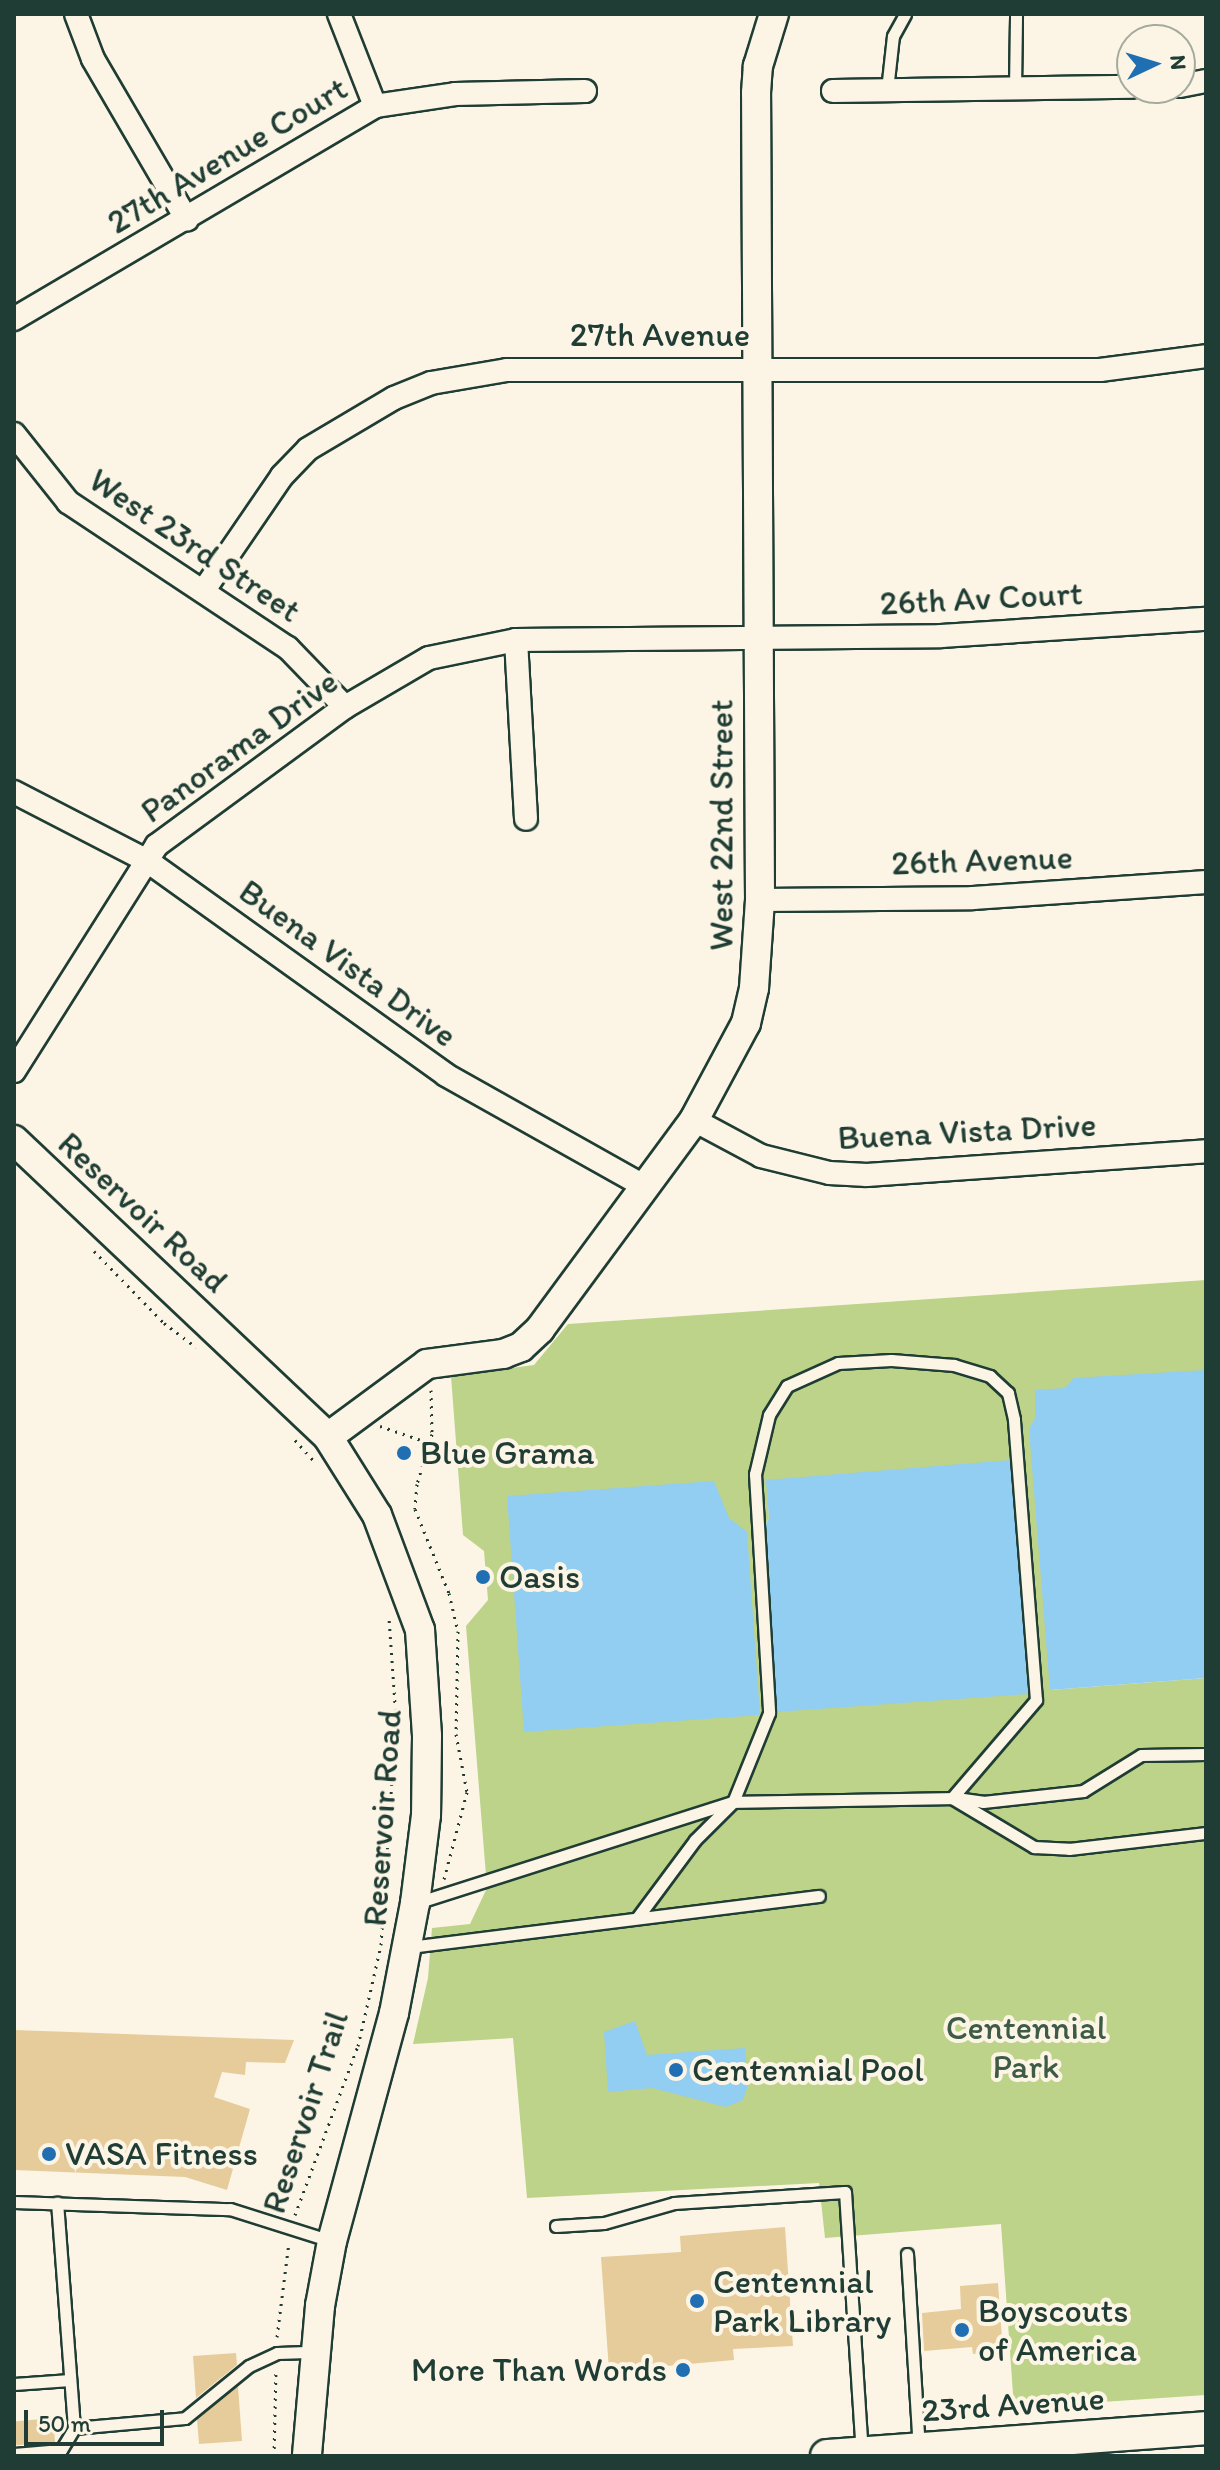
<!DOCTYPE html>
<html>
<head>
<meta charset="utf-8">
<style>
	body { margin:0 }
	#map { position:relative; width:1220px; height:2470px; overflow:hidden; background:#fcf5e5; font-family:Itim,sans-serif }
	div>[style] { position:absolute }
	.green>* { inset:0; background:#bcd389 }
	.water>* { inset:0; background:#92cdf2 }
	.building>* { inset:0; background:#e6cc9b; transform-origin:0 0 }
	.path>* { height:3px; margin-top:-1.5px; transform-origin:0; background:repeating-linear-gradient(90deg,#1f3d34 0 2px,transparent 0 8px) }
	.roads { filter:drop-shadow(2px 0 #1f3d34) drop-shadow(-2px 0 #1f3d34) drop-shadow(0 2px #1f3d34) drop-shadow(0 -2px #1f3d34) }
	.service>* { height:11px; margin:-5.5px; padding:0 5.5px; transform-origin:5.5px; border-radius:5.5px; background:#fcf5e5 }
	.minor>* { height:22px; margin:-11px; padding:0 11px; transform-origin:11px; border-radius:11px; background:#fcf5e5 }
	.tertiary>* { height:28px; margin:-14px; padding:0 14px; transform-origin:14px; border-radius:14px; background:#fcf5e5 }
	.secondary>* { height:32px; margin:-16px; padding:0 16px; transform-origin:16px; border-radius:16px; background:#fcf5e5 }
	.dots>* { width:22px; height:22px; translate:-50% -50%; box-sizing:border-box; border:4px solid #fcf5e5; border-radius:50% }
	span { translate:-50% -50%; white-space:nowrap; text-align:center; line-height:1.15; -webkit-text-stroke:8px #fcf5e5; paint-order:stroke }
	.street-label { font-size:34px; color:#1f3d34 }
	.poi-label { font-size:34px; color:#1f3d34 }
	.left { translate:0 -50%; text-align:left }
	.right { translate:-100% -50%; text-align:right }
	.park-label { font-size:34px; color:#3e5b45 }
	.frame { position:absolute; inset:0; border:16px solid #1f3d34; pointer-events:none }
	.north { position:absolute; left:1116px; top:24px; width:80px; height:80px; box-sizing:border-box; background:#fcf5e5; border:2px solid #a4ab9e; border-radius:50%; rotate:86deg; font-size:22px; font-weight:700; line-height:32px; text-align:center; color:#1f3d34 }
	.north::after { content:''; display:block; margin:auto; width:28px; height:36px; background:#1f6fb2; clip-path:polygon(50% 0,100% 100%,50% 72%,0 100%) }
	.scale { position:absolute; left:24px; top:2410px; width:140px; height:36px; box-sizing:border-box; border:4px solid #1f3d34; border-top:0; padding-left:10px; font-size:24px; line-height:28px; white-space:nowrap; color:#1f3d34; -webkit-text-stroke:6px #fcf5e5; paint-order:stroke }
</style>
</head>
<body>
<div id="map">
	<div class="green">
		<i style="clip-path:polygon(evenodd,1206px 1280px,1206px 1373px,1050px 1690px,1206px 1678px,1206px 2395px,1014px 2408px,1001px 2224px,825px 2238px,819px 2183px,527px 2198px,513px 2038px,413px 2044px,428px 1978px,432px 1928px,470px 1924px,487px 1888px,466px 1626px,488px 1600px,484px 1551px,463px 1535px,451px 1376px,534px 1365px,568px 1324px,1206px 1280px,767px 1480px,1028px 1693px,761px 1534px,769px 1518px,767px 1480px)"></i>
	</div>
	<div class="water">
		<i style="clip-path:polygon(1206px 1370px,1206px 1678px,1050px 1690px,1029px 1429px,1035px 1418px,1035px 1390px,1065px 1388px,1074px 1378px)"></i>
		<i style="clip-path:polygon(1011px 1460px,1028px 1694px,776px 1712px,761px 1534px,769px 1518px,766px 1480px)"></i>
		<i style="clip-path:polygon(714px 1481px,729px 1518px,747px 1532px,760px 1715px,524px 1732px,507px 1496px)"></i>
		<i style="clip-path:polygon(635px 2021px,647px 2055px,745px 2048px,748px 2085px,743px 2100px,726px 2107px,652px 2088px,608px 2092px,604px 2032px)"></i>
	</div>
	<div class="building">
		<i style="clip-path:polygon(14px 2030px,294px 2040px,285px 2063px,246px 2062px,245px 2075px,222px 2072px,214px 2097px,250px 2109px,227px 2190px,185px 2177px,14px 2170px)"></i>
		<i style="clip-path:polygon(785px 2227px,793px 2346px,733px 2349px,734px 2360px,609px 2371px,601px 2257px,681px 2252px,680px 2236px)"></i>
		<i style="clip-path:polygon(998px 2283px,1003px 2352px,973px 2354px,972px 2347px,924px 2351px,922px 2313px,961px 2309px,960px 2286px)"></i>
		<i style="clip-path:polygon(236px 2353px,237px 2365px,196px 2398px,193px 2356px)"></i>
		<i style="clip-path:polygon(238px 2386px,242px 2441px,199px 2444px,197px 2419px)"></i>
		<i style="left:53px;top:2418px;width:24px;height:39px;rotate:85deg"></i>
	</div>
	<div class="path">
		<i style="left:94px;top:1251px;width:100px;rotate:45.8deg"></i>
		<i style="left:164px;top:1323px;width:40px;rotate:37deg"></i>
		<i style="left:431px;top:1390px;width:44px;rotate:88.7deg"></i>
		<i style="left:432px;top:1434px;width:52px;rotate:106.7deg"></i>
		<i style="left:417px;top:1484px;width:25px;rotate:95deg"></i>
		<i style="left:415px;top:1509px;width:91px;rotate:68deg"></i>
		<i style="left:449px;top:1593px;width:39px;rotate:77deg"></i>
		<i style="left:458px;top:1631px;width:103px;rotate:91.1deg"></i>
		<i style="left:456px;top:1734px;width:59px;rotate:79.3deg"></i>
		<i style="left:467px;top:1792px;width:90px;rotate:104.8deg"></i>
		<i style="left:380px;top:1426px;width:53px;rotate:18.8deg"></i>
		<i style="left:295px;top:1440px;width:28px;rotate:48deg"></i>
		<i style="left:295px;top:2215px;width:180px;rotate:-69.6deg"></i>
		<i style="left:358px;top:2046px;width:104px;rotate:-77.2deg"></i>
		<i style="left:381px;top:1945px;width:227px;rotate:-86.2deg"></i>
		<i style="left:396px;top:1718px;width:100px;rotate:-94deg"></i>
		<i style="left:277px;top:2337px;width:96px;rotate:-82.8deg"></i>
		<i style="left:274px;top:2456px;width:87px;rotate:-88.7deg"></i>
	</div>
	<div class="roads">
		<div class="service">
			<i style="left:1015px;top:89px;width:75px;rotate:-89.2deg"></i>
			<i style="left:887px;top:90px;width:54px;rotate:-83.7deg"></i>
			<i style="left:893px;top:36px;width:25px;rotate:-61deg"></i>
			<i style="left:952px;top:1798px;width:96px;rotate:30.9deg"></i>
			<i style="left:1034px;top:1847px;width:35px;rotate:3deg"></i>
			<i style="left:1069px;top:1849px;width:138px;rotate:-6.7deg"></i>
			<i style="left:956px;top:1798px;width:27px;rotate:8deg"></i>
			<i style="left:983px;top:1802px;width:101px;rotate:-6.3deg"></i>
			<i style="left:1083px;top:1791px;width:68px;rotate:-31.8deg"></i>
			<i style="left:1141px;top:1755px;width:65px;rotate:-0.9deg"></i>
			<i style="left:416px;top:1903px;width:333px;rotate:-17.7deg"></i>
			<i style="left:733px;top:1802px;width:219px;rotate:-1deg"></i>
			<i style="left:952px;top:1798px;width:129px;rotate:-49.4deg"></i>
			<i style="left:1036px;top:1700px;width:282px;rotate:-94.5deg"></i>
			<i style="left:1014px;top:1419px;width:27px;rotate:-103deg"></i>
			<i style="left:1008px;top:1393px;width:25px;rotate:-137deg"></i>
			<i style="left:990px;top:1376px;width:38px;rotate:-163deg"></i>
			<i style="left:954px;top:1365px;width:63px;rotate:-175.5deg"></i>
			<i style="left:891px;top:1360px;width:53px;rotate:176.8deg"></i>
			<i style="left:838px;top:1363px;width:56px;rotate:155.7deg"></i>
			<i style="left:787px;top:1386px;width:34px;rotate:122deg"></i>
			<i style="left:769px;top:1415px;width:61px;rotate:103.3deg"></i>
			<i style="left:755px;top:1474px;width:239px;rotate:86.6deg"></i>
			<i style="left:769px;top:1713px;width:96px;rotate:112deg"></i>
			<i style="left:733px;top:1802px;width:54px;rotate:135deg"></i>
			<i style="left:695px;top:1840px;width:97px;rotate:126.6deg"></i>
			<i style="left:409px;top:1947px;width:413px;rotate:-7.1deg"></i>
			<i style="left:14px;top:2202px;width:216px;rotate:1.9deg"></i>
			<i style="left:230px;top:2209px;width:106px;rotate:17.6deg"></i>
			<i style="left:556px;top:2226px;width:48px;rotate:-3.6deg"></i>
			<i style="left:604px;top:2223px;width:73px;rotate:-15.9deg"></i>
			<i style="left:674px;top:2203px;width:171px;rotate:-3.7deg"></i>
			<i style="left:845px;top:2192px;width:262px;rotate:86.3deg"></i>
			<i style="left:907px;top:2254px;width:195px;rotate:86.5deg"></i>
			<i style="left:14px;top:2384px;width:56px;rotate:-4.1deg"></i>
			<i style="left:74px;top:2428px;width:111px;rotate:-5.1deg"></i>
			<i style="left:185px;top:2418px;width:82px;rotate:-39.1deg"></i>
			<i style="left:249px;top:2366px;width:31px;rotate:-25deg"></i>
			<i style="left:277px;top:2353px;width:38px;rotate:-2deg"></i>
			<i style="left:14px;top:2454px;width:47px;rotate:-4.9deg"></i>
			<i style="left:61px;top:2450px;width:26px;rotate:-59deg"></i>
			<i style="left:74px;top:2428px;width:226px;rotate:-94.3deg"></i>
		</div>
		<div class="minor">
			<i style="left:76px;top:14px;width:48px;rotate:69.3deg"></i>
			<i style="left:93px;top:59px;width:186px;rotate:59.7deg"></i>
			<i style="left:339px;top:14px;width:99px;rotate:68.6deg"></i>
			<i style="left:1180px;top:86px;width:26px;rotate:-11deg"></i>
			<i style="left:833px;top:91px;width:299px;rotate:-0.8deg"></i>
			<i style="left:14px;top:319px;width:419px;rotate:-30.5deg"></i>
			<i style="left:375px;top:106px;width:81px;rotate:-8.5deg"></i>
			<i style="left:455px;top:94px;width:130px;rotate:-1.3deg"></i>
			<i style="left:14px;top:434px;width:87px;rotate:51.5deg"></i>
			<i style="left:68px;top:502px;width:264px;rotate:33.6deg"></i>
			<i style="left:288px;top:648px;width:82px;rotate:46deg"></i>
			<i style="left:204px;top:590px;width:138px;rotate:-55.6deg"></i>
			<i style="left:282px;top:476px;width:37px;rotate:-46deg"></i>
			<i style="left:308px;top:449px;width:100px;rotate:-30.7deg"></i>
			<i style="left:394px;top:398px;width:40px;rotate:-22deg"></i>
			<i style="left:431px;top:383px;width:77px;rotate:-9.7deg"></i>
			<i style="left:507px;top:370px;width:593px"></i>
			<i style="left:1100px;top:370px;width:107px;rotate:-7.5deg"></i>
			<i style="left:516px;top:640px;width:179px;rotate:86.8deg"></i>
			<i style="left:14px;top:792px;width:148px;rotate:27.3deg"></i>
			<i style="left:146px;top:860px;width:369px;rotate:35.6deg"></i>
			<i style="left:446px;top:1075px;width:227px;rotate:29.3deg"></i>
			<i style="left:760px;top:900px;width:213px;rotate:-0.5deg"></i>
			<i style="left:973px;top:898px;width:234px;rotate:-3.9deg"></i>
			<i style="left:14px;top:1071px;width:267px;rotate:-57.7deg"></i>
			<i style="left:157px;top:845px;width:233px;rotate:-36.3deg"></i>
			<i style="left:345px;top:707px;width:97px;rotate:-30.3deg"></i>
			<i style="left:429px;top:658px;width:89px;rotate:-11.7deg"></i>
			<i style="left:516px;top:640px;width:425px;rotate:-0.5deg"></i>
			<i style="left:941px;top:636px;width:266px;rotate:-3.7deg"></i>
			<i style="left:694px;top:1120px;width:76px;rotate:28.2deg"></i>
			<i style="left:761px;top:1156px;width:70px;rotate:14deg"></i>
			<i style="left:829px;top:1173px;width:38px;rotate:3deg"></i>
			<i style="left:867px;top:1175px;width:340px;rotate:-4deg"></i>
		</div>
		<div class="tertiary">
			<i style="left:14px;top:1140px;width:432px;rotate:43.4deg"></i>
			<i style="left:328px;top:1437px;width:92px;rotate:57.9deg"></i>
			<i style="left:377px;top:1515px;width:123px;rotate:69.5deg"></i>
			<i style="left:420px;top:1630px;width:106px;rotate:86.2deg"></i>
			<i style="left:427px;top:1736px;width:79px;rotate:90.7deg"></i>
			<i style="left:426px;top:1815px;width:89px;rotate:97.1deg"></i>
			<i style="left:415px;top:1903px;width:112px;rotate:100.8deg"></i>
			<i style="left:394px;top:2013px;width:236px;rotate:105.2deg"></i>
			<i style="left:332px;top:2241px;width:66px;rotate:100.5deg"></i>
			<i style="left:320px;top:2306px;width:151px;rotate:95deg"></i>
			<i style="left:328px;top:1437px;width:123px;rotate:-36.4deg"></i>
			<i style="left:427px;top:1364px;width:77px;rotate:-7.5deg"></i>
			<i style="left:503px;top:1354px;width:19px;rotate:-21deg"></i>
			<i style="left:521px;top:1347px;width:26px;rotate:-43deg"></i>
			<i style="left:540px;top:1329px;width:260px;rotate:-53.6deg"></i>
			<i style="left:694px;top:1120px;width:110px;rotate:-61.8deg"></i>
			<i style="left:746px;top:1023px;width:36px;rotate:-77deg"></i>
			<i style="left:754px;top:988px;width:88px;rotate:-86.1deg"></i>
			<i style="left:760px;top:900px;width:807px;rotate:-90.28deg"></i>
			<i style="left:756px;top:93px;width:27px;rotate:-86deg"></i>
			<i style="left:758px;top:66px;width:54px;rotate:-72.9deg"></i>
		</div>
		<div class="secondary">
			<i style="left:827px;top:2456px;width:380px;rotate:-4.2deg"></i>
		</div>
	</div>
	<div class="dots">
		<i style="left:404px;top:1453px;background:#1f6fb2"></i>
		<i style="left:483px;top:1577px;background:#1f6fb2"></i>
		<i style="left:676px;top:2070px;background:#1f6fb2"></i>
		<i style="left:49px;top:2154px;background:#1f6fb2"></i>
		<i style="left:697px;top:2301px;background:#1f6fb2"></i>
		<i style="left:962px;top:2330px;background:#1f6fb2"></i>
		<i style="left:683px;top:2370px;background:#1f6fb2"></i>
	</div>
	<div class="street-label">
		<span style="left:227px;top:155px;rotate:-31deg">27th Avenue Court</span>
		<span style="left:660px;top:335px">27th Avenue</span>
		<span style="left:195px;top:545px;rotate:34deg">West 23rd Street</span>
		<span style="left:981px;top:598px;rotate:-3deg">26th Av Court</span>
		<span style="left:239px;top:746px;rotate:-36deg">Panorama Drive</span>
		<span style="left:721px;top:825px;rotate:-90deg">West 22nd Street</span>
		<span style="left:982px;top:860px;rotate:-2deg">26th Avenue</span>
		<span style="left:348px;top:963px;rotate:36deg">Buena Vista Drive</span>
		<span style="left:967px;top:1131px;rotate:-3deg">Buena Vista Drive</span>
		<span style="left:143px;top:1212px;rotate:43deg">Reservoir Road</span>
		<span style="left:382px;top:1818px;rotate:-86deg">Reservoir Road</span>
		<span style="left:305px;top:2112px;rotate:-72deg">Reservoir Trail</span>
		<span style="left:1013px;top:2404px;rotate:-4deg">23rd Avenue</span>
	</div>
	<div class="poi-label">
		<span class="left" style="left:420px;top:1453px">Blue Grama</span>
		<span class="left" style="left:499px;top:1577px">Oasis</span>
		<span class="left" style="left:692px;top:2070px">Centennial Pool</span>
		<span class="left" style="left:65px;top:2154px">VASA Fitness</span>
		<span class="left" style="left:713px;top:2301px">Centennial<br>Park Library</span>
		<span class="left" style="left:978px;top:2330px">Boyscouts<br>of America</span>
		<span class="right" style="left:667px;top:2370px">More Than Words</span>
	</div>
	<div class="park-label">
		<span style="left:1026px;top:2047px">Centennial<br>Park</span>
	</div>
	<div class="frame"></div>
	<div class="north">N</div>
	<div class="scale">50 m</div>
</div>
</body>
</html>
